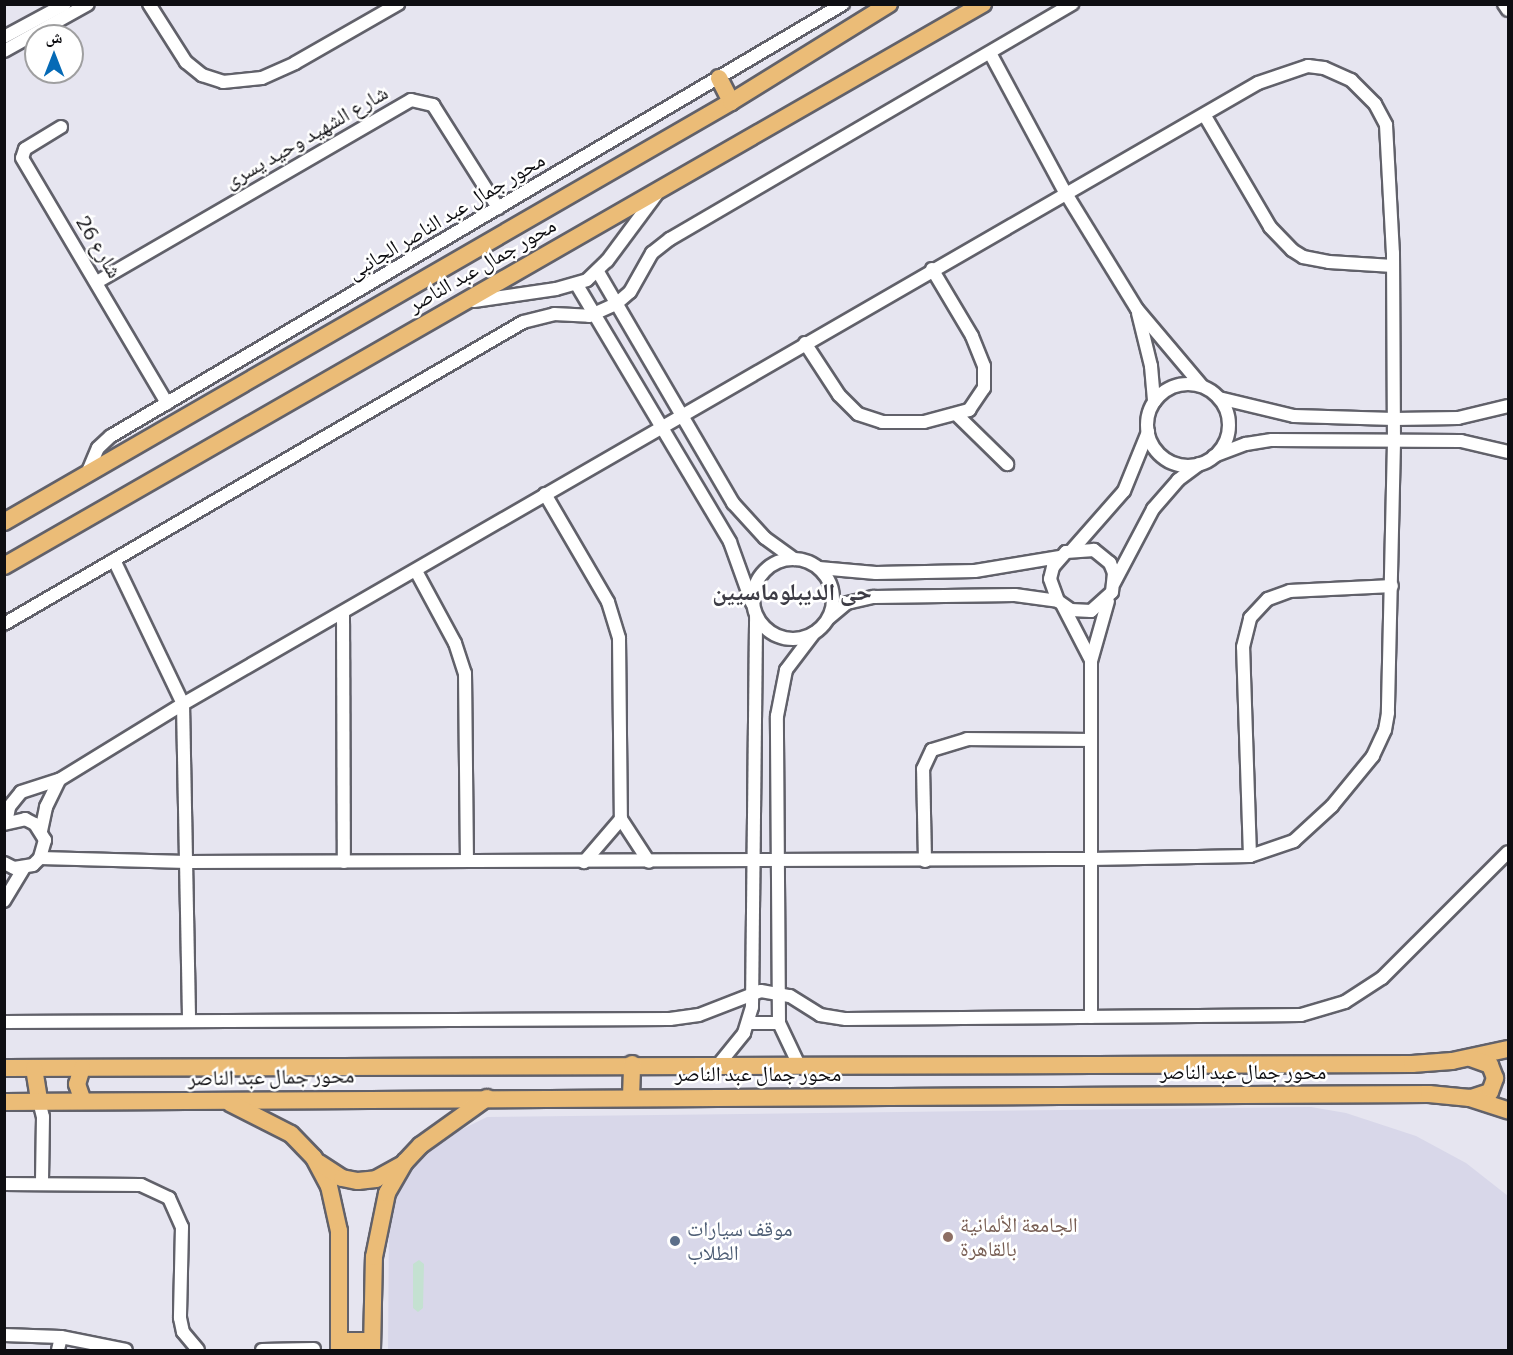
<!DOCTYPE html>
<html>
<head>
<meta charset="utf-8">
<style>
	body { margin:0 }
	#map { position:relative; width:1513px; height:1355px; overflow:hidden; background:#e6e5f0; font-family:Bitter,"Noto Naskh Arabic",serif }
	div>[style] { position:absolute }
	.built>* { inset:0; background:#d8d7e9 }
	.green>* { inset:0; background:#c4e1d1 }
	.roads { filter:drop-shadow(2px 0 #61616a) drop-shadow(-2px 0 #61616a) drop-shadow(0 2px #61616a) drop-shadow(0 -2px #61616a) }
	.minor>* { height:12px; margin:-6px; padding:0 6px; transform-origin:6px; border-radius:6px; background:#fff }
	.minor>.ring { margin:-6px; padding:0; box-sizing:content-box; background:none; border:12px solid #fff; border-radius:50% }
	.major>* { height:16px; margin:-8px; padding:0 8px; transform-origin:8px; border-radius:8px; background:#ebbc77 }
	.dots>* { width:16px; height:16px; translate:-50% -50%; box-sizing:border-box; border:3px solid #fff; border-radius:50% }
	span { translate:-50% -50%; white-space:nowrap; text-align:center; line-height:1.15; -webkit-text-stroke:5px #fff; paint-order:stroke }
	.street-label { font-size:21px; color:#0e0e12 }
	.education-label { font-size:21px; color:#785e54 }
	.left { translate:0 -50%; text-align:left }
	.service-label { font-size:21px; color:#4e5e75 }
	.quarter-label { font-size:24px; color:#3d3c45; font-weight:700 }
	.frame { position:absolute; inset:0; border:6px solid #0e0e12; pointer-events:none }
	.north { position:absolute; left:24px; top:24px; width:60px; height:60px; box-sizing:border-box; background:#fff; border:2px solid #9f9fa0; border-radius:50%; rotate:0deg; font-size:16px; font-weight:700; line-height:24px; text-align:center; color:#0e0e12 }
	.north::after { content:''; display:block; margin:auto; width:21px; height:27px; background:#056ab6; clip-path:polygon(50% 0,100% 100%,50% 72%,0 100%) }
</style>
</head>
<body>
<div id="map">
	<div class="built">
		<i style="clip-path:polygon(1311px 1107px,1346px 1113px,1416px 1136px,1466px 1163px,1508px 1196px,1508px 1350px,388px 1350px,389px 1227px,399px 1189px,408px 1172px,434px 1143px,487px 1117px)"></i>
	</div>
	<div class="green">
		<i style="clip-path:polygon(419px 1260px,424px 1264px,423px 1308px,418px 1312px,413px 1308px,413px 1264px)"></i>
	</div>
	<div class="roads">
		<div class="minor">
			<i style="left:149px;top:4px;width:69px;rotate:57.5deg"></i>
			<i style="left:186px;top:62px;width:21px;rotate:39deg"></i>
			<i style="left:202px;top:75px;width:22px;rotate:18deg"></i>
			<i style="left:223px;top:82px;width:39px;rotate:-6deg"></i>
			<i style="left:262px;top:78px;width:36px;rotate:-24deg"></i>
			<i style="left:295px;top:63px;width:119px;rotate:-29.8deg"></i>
			<i style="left:1504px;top:4px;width:7px;rotate:56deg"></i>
			<i style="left:4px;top:37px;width:69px;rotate:-28.4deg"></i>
			<i style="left:4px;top:51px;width:96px;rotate:-29.2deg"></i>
			<i style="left:990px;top:53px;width:158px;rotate:61.7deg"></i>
			<i style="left:1065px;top:192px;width:137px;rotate:58.4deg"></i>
			<i style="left:1137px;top:309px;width:99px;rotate:49.9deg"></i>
			<i style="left:1205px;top:116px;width:129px;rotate:59.6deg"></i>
			<i style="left:1270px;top:227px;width:32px;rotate:46deg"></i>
			<i style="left:1292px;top:250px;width:13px;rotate:32deg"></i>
			<i style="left:1303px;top:257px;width:26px;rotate:11deg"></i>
			<i style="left:1329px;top:262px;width:64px;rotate:3.6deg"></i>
			<i style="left:61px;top:127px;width:42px;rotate:148.6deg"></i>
			<i style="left:25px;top:149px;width:9px;rotate:108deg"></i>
			<i style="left:22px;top:158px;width:285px;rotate:59.4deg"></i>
			<i style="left:598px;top:272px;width:268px;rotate:59.7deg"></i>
			<i style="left:733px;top:503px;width:47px;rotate:47.6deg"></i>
			<i style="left:765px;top:538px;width:36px;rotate:36deg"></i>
			<i style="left:97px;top:282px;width:363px;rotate:-30.1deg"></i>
			<i style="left:411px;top:100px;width:23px;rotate:13deg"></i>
			<i style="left:433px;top:105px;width:122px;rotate:57.7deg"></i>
			<i style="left:577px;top:285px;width:299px;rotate:59.2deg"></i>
			<i style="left:730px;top:542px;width:65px;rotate:70.2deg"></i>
			<i style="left:474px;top:301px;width:83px;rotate:-8.3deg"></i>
			<i style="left:556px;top:289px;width:32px;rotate:-16deg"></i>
			<i style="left:587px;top:280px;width:28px;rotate:-44deg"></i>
			<i style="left:607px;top:261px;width:82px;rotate:-53.4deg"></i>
			<i style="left:1138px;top:313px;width:55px;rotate:76.2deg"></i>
			<i style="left:1151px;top:366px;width:36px;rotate:85deg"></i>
			<i style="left:805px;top:343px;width:62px;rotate:56.8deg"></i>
			<i style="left:839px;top:395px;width:27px;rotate:45deg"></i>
			<i style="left:858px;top:414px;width:25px;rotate:18deg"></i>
			<i style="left:882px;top:422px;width:42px"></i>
			<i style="left:924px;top:422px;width:47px;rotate:-14.9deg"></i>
			<i style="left:969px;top:410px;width:27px;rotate:-56deg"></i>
			<i style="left:984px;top:388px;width:22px;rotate:-90deg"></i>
			<i style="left:984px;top:366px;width:32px;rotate:-112deg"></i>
			<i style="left:972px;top:336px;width:78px;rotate:-120.8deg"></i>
			<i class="ring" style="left:1147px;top:384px;width:70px;height:70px"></i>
			<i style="left:1219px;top:398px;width:77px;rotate:13.5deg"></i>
			<i style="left:1294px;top:416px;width:100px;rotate:1.7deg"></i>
			<i style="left:1394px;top:419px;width:64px;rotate:-0.9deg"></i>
			<i style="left:1458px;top:418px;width:51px;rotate:-13.5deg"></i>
			<i style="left:958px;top:416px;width:69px;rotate:44.4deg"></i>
			<i style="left:1214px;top:456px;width:34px;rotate:-21deg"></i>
			<i style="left:1246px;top:444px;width:26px;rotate:-9deg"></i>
			<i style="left:1272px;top:440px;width:189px;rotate:0.3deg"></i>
			<i style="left:1461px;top:441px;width:48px;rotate:13.2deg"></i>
			<i style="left:86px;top:476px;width:30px;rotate:-67deg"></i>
			<i style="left:98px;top:448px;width:18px;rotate:-43deg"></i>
			<i style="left:111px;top:436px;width:850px;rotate:-30.55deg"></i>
			<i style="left:545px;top:494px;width:125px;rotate:59.7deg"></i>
			<i style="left:608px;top:602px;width:38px;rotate:73deg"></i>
			<i style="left:619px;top:638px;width:181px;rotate:89.4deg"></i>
			<i style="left:621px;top:819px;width:57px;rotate:130.7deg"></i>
			<i style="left:1073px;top:549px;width:77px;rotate:-48.7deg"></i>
			<i style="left:1124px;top:491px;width:64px;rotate:-67.9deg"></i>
			<i class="ring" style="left:753px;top:559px;width:68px;height:68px"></i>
			<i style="left:114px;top:560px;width:160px;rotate:64.4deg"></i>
			<i style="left:183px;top:704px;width:317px;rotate:88.9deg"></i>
			<i style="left:819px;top:568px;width:57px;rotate:5deg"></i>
			<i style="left:876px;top:573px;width:99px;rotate:-1.2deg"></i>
			<i style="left:975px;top:571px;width:86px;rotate:-9.4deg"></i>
			<i style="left:416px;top:571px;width:82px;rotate:61.6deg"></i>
			<i style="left:455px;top:643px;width:32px;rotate:72deg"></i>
			<i style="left:465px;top:673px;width:188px;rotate:89.4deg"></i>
			<i style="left:1114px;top:583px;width:84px;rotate:-62.2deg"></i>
			<i style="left:1153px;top:509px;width:38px;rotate:-49deg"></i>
			<i style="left:1178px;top:480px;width:26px;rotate:-37deg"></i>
			<i style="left:1063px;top:606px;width:61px;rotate:62.6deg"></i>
			<i style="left:343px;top:614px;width:248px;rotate:89.8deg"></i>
			<i style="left:829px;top:618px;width:23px;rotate:-40deg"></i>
			<i style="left:847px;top:603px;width:28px;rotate:-13deg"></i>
			<i style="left:874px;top:597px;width:141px;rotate:-0.8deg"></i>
			<i style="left:1015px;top:595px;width:43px;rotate:7.9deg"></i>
			<i style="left:1058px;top:601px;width:16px;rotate:35deg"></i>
			<i style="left:1071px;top:610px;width:20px;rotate:3deg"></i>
			<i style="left:1091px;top:611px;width:28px;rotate:-42deg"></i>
			<i style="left:1112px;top:592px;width:19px;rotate:-84deg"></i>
			<i style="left:1114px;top:573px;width:11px;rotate:-112deg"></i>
			<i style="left:1110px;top:563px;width:21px;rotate:-141deg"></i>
			<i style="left:1094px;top:550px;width:28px;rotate:176deg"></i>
			<i style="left:1066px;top:552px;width:20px;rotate:131deg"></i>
			<i style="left:1053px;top:567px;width:12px;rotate:104deg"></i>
			<i style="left:1050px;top:579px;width:23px;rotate:70deg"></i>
			<i style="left:4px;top:624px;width:600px;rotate:-30.19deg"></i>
			<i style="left:523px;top:322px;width:32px;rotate:-14deg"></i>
			<i style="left:554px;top:314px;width:35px;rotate:3deg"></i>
			<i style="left:589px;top:316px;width:30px;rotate:-24deg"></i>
			<i style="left:616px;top:304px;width:18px;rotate:-41deg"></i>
			<i style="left:630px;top:292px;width:45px;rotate:-60.6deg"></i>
			<i style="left:652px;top:253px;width:23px;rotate:-38deg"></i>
			<i style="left:670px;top:239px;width:466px;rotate:-30.3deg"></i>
			<i style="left:621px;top:819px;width:51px;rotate:56.9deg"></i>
			<i style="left:6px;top:823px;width:16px;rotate:-79deg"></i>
			<i style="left:9px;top:807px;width:19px;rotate:-51deg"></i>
			<i style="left:21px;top:792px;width:40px;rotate:-18deg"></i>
			<i style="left:59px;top:780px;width:145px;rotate:-31.5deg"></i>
			<i style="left:183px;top:704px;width:1241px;rotate:-30.01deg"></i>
			<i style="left:1258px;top:83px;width:53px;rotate:-18.8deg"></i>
			<i style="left:1308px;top:66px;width:16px;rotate:7deg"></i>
			<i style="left:1324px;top:68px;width:30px;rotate:24deg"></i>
			<i style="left:1351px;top:80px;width:34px;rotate:45deg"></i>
			<i style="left:1375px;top:104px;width:24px;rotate:62deg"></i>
			<i style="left:1386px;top:125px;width:128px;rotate:86.9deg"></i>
			<i style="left:1393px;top:253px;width:189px;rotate:89.7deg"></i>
			<i style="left:1394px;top:442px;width:271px;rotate:91.3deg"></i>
			<i style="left:1388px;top:713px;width:17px;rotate:100deg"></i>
			<i style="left:1385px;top:730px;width:29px;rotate:115deg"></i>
			<i style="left:1373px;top:756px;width:65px;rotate:129.4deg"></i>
			<i style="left:1332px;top:806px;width:52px;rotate:137.4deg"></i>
			<i style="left:1294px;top:841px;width:46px;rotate:161.2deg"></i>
			<i style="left:1250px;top:856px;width:160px;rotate:178.9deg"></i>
			<i style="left:1090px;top:859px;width:903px;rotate:179.81deg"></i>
			<i style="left:187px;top:862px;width:147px;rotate:-178.4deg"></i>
			<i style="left:4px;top:824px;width:22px;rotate:-13deg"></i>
			<i style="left:25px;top:819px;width:11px;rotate:27deg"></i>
			<i style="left:35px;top:824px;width:19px;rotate:58deg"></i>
			<i style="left:45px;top:840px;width:19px;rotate:106deg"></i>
			<i style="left:40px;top:858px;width:10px;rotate:135deg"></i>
			<i style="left:33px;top:865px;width:19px;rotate:171deg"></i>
			<i style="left:14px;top:868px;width:11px;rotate:-153deg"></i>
			<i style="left:41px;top:831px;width:25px;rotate:-78deg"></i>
			<i style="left:46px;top:807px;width:30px;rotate:-64deg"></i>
			<i style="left:1250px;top:856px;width:209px;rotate:-91.9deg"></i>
			<i style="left:1243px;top:647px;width:30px;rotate:-76deg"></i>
			<i style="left:1250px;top:618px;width:26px;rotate:-47deg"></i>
			<i style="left:1268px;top:599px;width:23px;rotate:-20deg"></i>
			<i style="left:1290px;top:591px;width:102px;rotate:-2.8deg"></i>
			<i style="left:925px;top:861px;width:92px;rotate:-91.2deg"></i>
			<i style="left:923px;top:769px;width:21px;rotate:-65deg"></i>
			<i style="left:932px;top:750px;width:37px;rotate:-17deg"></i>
			<i style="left:967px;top:739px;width:122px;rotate:0.5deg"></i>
			<i style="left:4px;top:901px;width:39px;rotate:-59deg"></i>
			<i style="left:1091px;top:1017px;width:356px;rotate:-90deg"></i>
			<i style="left:1091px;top:661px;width:62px;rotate:-74.2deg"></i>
			<i style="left:4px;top:1022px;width:666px;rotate:-0.26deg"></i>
			<i style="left:670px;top:1019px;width:29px;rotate:-8deg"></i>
			<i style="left:699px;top:1015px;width:66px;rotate:-21.2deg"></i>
			<i style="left:761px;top:991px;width:29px;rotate:10deg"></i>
			<i style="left:790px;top:996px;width:36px;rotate:32deg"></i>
			<i style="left:820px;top:1015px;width:26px;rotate:9deg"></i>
			<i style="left:846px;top:1019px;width:455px;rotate:-0.5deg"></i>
			<i style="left:1301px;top:1015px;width:46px;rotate:-16.5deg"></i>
			<i style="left:1345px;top:1002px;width:44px;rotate:-33deg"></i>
			<i style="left:1382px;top:978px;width:178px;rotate:-45deg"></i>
			<i style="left:750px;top:1023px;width:29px"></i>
			<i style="left:798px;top:1063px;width:44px;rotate:-115.4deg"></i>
			<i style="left:779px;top:1023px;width:307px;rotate:-90.4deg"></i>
			<i style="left:777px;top:716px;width:47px;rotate:-78.9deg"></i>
			<i style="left:786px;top:670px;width:46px;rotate:-52.9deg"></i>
			<i style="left:719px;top:1064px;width:40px;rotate:-51deg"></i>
			<i style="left:744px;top:1033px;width:27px;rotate:-73deg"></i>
			<i style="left:752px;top:1007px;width:391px;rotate:-89.4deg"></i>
			<i style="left:39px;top:1101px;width:16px;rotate:76deg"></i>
			<i style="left:43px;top:1117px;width:67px;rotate:90.9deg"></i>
			<i style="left:4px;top:1184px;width:137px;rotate:0.4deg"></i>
			<i style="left:141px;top:1185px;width:31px;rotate:25deg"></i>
			<i style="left:169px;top:1198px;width:32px;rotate:66deg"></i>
			<i style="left:182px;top:1227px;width:91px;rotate:91.3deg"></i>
			<i style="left:180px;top:1318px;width:14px;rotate:78deg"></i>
			<i style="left:183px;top:1332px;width:23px;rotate:50deg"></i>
			<i style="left:4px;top:1335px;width:57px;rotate:2deg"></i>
			<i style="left:61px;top:1337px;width:66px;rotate:11.3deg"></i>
			<i style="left:58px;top:1350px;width:13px;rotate:-77deg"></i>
			<i style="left:262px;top:1350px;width:52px;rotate:-1.1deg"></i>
		</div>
		<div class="major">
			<i style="left:719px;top:78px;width:27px;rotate:63deg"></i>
			<i style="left:4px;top:522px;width:840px;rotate:-30.02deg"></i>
			<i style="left:731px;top:102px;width:186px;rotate:-31.8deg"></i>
			<i style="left:4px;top:566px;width:1129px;rotate:-29.86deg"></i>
			<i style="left:4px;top:1068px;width:1408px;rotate:-0.16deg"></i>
			<i style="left:1412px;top:1064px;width:40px;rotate:-4.3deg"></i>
			<i style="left:1452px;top:1061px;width:57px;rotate:-12.1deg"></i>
			<i style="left:34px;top:1068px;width:33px;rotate:81deg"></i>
			<i style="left:82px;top:1068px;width:17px;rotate:107deg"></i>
			<i style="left:77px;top:1084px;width:18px;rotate:71deg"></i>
			<i style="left:631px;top:1097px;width:33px;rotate:-88deg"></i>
			<i style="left:1471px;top:1098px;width:20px;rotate:-18deg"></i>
			<i style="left:1490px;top:1092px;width:15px;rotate:-70deg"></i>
			<i style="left:1495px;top:1078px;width:14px;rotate:-111deg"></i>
			<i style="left:1490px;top:1065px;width:20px;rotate:-160deg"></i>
			<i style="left:4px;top:1102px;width:1425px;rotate:-0.32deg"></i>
			<i style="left:1429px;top:1094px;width:41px;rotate:5.6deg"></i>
			<i style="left:1470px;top:1098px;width:40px;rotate:18deg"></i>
			<i style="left:230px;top:1103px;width:68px;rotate:26.9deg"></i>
			<i style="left:291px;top:1134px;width:33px;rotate:46deg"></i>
			<i style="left:314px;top:1158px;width:32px;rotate:62deg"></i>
			<i style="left:329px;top:1186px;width:46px;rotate:77.5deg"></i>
			<i style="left:339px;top:1231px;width:119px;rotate:90deg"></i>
			<i style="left:319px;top:1163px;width:27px;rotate:33deg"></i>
			<i style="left:342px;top:1178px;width:16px;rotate:11deg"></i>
			<i style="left:358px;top:1181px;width:18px;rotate:-6deg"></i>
			<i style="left:376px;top:1179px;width:29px;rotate:-29deg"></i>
			<i style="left:340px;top:1341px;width:32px"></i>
			<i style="left:372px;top:1350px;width:93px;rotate:-88.8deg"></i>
			<i style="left:374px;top:1257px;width:65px;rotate:-78.5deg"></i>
			<i style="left:387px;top:1193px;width:36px;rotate:-60deg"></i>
			<i style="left:405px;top:1162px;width:23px;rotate:-47deg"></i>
			<i style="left:421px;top:1145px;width:81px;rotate:-35.5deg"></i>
		</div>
	</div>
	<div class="dots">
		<i style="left:948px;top:1237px;background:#8d6e63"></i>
		<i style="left:675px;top:1241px;background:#5c6f8a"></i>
	</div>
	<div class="street-label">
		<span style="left:306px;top:137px;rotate:-30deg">شارع الشهيد وحيد يسرى</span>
		<span style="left:446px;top:216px;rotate:-31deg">محور جمال عبد الناصر الجانبى</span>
		<span style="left:99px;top:247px;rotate:59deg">شارع 26</span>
		<span style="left:482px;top:265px;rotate:-30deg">محور جمال عبد الناصر</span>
		<span style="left:1243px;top:1072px">محور جمال عبد الناصر</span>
		<span style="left:758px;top:1074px">محور جمال عبد الناصر</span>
		<span style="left:271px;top:1077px;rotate:-1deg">محور جمال عبد الناصر</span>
	</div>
	<div class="education-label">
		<span class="left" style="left:960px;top:1237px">الجامعة الألمانية<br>بالقاهرة</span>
	</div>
	<div class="service-label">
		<span class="left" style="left:687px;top:1241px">موقف سيارات<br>الطلاب</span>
	</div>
	<div class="quarter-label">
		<span style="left:792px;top:593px">حى الديبلوماسيين</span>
	</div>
	<div class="frame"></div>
	<div class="north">ش</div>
</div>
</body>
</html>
